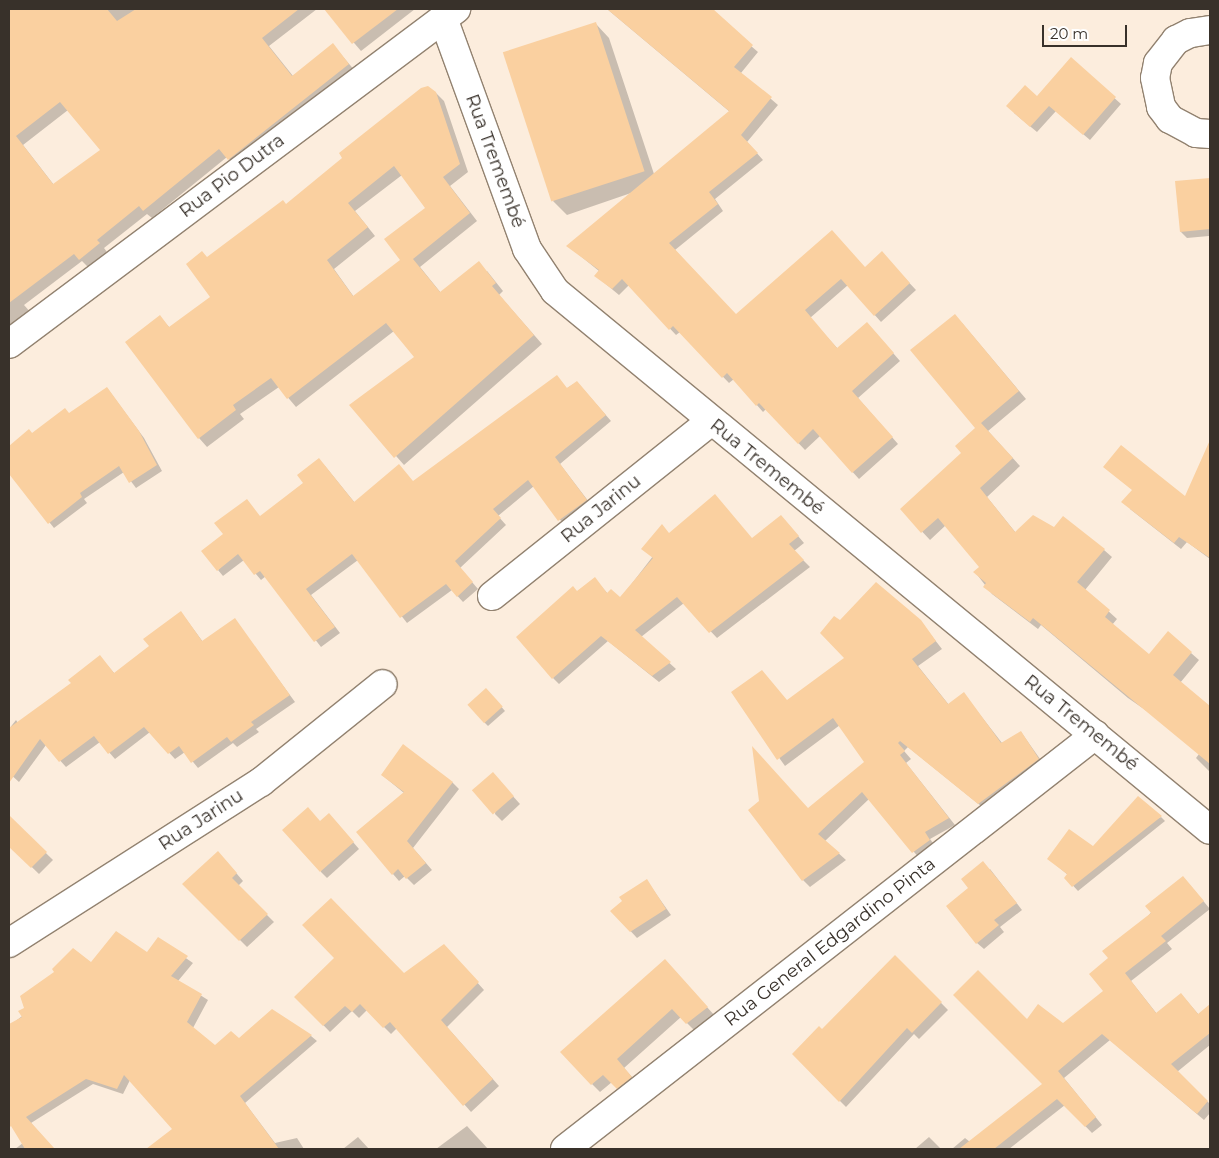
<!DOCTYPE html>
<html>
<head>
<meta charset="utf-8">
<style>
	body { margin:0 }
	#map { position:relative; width:1219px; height:1158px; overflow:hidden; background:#fceddd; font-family:Montserrat,sans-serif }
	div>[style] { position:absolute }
	.shadow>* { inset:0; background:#0003 }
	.building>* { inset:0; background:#fad0a0; transform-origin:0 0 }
	.roads { filter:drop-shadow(1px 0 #928270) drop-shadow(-1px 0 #928270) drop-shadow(0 1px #928270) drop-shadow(0 -1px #928270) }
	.minor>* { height:28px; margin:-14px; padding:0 14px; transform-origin:14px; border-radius:14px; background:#fff }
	span { translate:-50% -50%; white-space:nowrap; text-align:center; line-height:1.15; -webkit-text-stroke:4px #fff; paint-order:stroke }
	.street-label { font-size:18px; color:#38312a }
	.frame { position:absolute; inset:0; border:10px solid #38312a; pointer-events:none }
	.scale { position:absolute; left:1042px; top:25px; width:85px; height:22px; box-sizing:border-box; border:2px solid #38312a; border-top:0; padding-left:6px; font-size:15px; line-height:18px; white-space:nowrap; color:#38312a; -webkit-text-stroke:4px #fff; paint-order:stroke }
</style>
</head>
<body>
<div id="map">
	<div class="shadow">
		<i style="clip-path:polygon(evenodd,9px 9px,317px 9px,269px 46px,293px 76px,333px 45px,356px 72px,237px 167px,227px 157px,152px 218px,147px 214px,104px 248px,107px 252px,88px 267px,82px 261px,24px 305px,32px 314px,9px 332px,9px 9px,68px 110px,102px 150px,54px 185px,23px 145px,68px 110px)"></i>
		<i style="clip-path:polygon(325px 9px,415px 9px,361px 51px)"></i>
		<i style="clip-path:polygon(607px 9px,708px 9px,758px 52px,741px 73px,778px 105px,747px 142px,763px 160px,715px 199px,723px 211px,675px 250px,736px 316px,888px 260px,916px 290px,881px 322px,848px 285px,810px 318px,838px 349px,873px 330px,900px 361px,858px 398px,898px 444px,859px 479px,820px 436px,805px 450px,766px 409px,763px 412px,734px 379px,729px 383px,680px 332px,676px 335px,629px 285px,619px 295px,596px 276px,599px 271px,568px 246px,631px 193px,567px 215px,553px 201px,596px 24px,609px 38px,654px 174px,730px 112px)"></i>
		<i style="clip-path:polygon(1071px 59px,1121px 104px,1090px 140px,1056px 111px,1037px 132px,1014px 113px,1037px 97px)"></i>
		<i style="clip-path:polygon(evenodd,435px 92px,444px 101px,468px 172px,450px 186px,477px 221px,420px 267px,441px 293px,487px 271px,503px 291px,499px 295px,542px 344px,404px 465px,351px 405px,416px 357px,394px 331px,296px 407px,279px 387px,240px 414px,244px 419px,207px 447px,199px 438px,160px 317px,170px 328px,212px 297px,207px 258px,286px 205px,435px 92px,402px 175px,426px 208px,402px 260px,354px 297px,334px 269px,375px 236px,355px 211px,402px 175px)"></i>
		<i style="clip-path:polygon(1210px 179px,1210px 250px,1209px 236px,1187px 238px,1181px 232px,1176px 182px)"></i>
		<i style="clip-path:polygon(962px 323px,1026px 399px,988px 431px,1020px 466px,987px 497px,1016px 533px,1054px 529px,1104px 550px,1112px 557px,1085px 590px,1117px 619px,1112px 625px,1149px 656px,1191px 653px,1199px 660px,1180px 683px,1210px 708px,1210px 772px,1196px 758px,1199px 754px,1154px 716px,1128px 698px,1041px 625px,1038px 629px,992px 594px,975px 572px,980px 567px,946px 525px,930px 540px,901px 509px,963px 453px,977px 428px)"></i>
		<i style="clip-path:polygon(577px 382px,611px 421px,560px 464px,592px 506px,565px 526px,534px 486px,498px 516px,506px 525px,460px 568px,478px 589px,463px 602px,452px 590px,407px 623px,358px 560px,311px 595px,340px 633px,321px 647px,266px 576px,261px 580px,244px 560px,223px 576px,218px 570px,261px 517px,325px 466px,355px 503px,414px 482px)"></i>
		<i style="clip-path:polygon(107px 388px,144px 438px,162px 471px,136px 488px,124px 472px,84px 499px,87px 503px,54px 528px,9px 472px,12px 457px,9px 448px,29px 431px,33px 434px,70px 415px)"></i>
		<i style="clip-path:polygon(1121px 447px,1210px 519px,1210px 559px,1187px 542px,1181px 549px,1130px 509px,1133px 490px,1104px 467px)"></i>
		<i style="clip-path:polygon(787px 523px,804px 543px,794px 551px,810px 567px,717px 638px,684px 603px,641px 637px,676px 669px,659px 682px,608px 641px,559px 684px,553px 678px,577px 592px,595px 579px,608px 594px,620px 599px,670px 534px,752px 539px)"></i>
		<i style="clip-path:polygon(186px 619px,203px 642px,235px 620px,295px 702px,256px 729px,259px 732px,237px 747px,233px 743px,198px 768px,185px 752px,175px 759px,150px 732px,115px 759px,100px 742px,66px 767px,46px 745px,19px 782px,9px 773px,9px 729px,16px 720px,18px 723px,72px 683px,100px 657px,115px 674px)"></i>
		<i style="clip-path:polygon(920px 621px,942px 649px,918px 666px,949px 705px,964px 694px,1002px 743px,1021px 732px,1045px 766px,986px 810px,908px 747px,904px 751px,911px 759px,906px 763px,955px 825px,930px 839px,936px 847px,920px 859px,869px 799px,825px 841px,846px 860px,810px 887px,803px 880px,809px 809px,866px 762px,840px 725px,785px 766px,733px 693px,787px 701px,846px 658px,840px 622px)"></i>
		<i style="clip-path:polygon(486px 689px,505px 711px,488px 726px,485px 723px)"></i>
		<i style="clip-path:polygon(382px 775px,452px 782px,459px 789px,413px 848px,432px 870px,414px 885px,405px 876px,399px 881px,393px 874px,404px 793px)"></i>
		<i style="clip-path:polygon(499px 781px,520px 804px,502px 821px,495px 814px)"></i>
		<i style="clip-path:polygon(1161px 817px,1165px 821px,1078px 891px,1066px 878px,1068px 875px,1049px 859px,1093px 847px)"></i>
		<i style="clip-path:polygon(10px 818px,53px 860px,39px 874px,9px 845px)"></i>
		<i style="clip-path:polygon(335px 821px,359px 849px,327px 878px,321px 872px,321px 823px)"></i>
		<i style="clip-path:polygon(225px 860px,243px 881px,238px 886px,274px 922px,247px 947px,184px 884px)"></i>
		<i style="clip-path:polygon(990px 869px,1022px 910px,1000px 927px,1004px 932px,984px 949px,977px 943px,970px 888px)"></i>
		<i style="clip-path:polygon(1183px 877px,1210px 909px,1167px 943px,1172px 949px,1131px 981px,1157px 1014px,1181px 994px,1199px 1015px,1210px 1007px,1210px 1045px,1177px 1072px,1210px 1104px,1210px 1113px,1204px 1120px,1110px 1040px,1064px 1078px,1102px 1125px,1092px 1133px,1065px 1105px,1009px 1149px,952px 1149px,965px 1138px,970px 1142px,1044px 1084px,1027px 1021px,1063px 1025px,1104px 991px,1110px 958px)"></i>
		<i style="clip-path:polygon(647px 881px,671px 915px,637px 938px,612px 911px)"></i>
		<i style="clip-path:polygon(158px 939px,193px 963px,178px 981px,208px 1000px,193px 1028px,215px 1046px,239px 1040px,311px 1036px,317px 1041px,245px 1103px,275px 1143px,297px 1138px,304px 1149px,200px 1149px,130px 1080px,123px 1094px,93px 1084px,31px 1123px,54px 1149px,15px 1149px,23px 1143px,9px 1120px,9px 1095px,14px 1091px,9px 1083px,9px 1026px,91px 964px,147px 954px)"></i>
		<i style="clip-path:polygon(450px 952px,484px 990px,447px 1027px,499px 1086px,471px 1112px,397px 1028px,391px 1034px,367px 1010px,359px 1018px,352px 1011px,330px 1032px,296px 997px,404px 975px)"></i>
		<i style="clip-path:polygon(895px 956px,948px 1010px,919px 1039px,914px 1034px,846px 1107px,793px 1054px,822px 1031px)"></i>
		<i style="clip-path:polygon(673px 969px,715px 1016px,695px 1031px,681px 1017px,624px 1068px,640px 1086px,626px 1096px,612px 1082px,600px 1092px,592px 1084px)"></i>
		<i style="clip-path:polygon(467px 1126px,488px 1149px,436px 1149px)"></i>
		<i style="clip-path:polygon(358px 1137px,369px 1149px,343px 1149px)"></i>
		<i style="clip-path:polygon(929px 1137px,941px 1149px,915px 1149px)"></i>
	</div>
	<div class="building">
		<i style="clip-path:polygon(evenodd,9px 9px,107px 9px,117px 21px,136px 9px,299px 9px,262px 38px,292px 76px,333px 43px,349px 64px,228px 160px,219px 149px,143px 211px,139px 206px,97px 240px,100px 243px,79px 260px,74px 254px,9px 303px,9px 9px,60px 102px,100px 150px,53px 184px,16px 136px,60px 102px)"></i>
		<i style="clip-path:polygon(324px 9px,398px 9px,352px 44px)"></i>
		<i style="clip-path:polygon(607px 9px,713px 9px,753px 45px,734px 67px,772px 97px,741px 135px,758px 153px,709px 192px,718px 204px,669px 243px,736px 314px,832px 230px,865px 267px,882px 251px,910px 283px,874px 316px,841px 279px,805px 310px,837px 348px,867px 322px,894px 353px,852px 391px,893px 437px,852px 473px,813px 429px,798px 444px,759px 403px,756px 406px,727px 373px,722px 378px,673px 326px,669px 330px,622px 279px,612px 289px,594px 276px,599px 270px,566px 246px,729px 111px)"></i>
		<i style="left:596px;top:22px;width:157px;height:98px;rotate:72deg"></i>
		<i style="clip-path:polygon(1071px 57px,1116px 97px,1083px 135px,1049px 106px,1030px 127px,1006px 106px,1025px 85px,1037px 96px)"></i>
		<i style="clip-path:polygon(evenodd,428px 86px,436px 92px,460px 164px,443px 177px,470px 213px,413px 259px,440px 292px,479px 261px,496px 283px,492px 286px,534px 335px,394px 458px,349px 405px,414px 357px,386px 323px,287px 399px,271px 378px,233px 405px,236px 410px,198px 439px,125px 342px,160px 315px,169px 327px,210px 297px,186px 264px,202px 251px,207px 257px,283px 200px,286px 204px,342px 158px,339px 153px,421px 88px,428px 86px,394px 166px,425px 208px,384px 239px,400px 260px,353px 296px,327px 260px,368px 227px,348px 203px,394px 166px)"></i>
		<i style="clip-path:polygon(1210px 178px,1210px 229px,1180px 232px,1175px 181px)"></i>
		<i style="clip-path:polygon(955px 314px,1019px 391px,981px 423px,1013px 458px,980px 488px,1015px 532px,1033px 515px,1054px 527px,1063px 516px,1105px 549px,1077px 582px,1110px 610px,1105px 617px,1149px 654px,1168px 631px,1192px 652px,1173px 675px,1210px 706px,1210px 764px,1033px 618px,1030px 622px,983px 587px,986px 583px,973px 572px,979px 567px,938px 518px,921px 533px,900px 509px,961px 453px,955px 446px,975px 428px,910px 350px)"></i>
		<i style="clip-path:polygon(557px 375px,567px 388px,577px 381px,606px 415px,555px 457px,587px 500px,558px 521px,528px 480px,493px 509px,501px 518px,455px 561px,473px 582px,457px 597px,446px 584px,400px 618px,352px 554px,306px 589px,335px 627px,314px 642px,260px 571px,254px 575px,238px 554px,217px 571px,201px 551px,223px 534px,214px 523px,247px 499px,260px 516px,303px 483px,297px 475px,319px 458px,354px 502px,399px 464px,413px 481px)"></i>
		<i style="clip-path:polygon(107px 387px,139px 431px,157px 465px,129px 483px,119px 466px,80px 493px,82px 497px,48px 524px,9px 474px,9px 446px,29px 429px,32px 433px,65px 408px,69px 413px)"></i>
		<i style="clip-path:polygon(1210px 440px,1210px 558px,1179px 537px,1174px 543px,1121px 502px,1132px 490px,1103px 467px,1121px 445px,1185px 496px)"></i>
		<i style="clip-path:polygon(715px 494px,752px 538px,781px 515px,799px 536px,789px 544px,804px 560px,709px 633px,677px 597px,635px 630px,671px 662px,652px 676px,601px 636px,552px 679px,516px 637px,573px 586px,577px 591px,595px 577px,607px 593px,611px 589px,620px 597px,653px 558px,641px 549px,662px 524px,669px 533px)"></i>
		<i style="clip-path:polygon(876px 582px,921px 620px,936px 641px,912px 659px,948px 704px,964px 692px,1001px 743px,1021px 731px,1039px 759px,978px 804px,900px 741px,898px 743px,905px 751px,900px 755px,949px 818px,925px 832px,930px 840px,912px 853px,862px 792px,818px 834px,840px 853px,802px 881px,748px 810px,759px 801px,752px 746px,808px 808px,864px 762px,833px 718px,777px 760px,731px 692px,762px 670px,787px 700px,844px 658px,820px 633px,834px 616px,840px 620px)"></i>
		<i style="clip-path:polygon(181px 611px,202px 641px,235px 618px,290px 695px,251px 722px,254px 725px,231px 742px,227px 737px,191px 763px,179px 746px,168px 754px,144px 727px,108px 754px,94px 736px,59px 762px,40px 739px,9px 783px,9px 728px,71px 683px,68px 680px,100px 655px,114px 673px,149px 646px,143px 639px)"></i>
		<i style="left:486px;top:688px;width:25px;height:25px;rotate:48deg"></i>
		<i style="clip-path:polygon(403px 744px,453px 782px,407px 841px,426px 863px,406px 879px,398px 869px,392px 875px,356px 832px,404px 792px,381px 775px)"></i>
		<i style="left:493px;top:772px;width:32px;height:28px;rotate:49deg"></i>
		<i style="clip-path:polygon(1138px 796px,1162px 816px,1072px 887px,1064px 878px,1067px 874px,1047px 859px,1069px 829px,1093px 846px)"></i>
		<i style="clip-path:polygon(308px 807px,320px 821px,329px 813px,354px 842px,320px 872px,282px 830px)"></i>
		<i style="clip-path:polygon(9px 815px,47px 852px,31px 868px,9px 847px)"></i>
		<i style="clip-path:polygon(218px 851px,237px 873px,232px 878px,268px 914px,239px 941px,182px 884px)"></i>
		<i style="clip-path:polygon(983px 861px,1017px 903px,994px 920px,999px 925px,976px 944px,946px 906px,968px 888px,961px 879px)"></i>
		<i style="clip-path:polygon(1183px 876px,1204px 901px,1161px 936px,1166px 941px,1125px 973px,1156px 1013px,1181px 993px,1198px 1014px,1210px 1004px,1210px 1033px,1171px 1064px,1208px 1101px,1197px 1114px,1102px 1034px,1058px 1071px,1096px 1117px,1085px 1127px,1057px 1099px,994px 1149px,959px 1149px,1042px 1084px,953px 995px,978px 970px,1027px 1019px,1038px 1004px,1063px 1023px,1103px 991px,1089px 974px,1108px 958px,1102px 951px,1151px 913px,1145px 906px)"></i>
		<i style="clip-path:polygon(647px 879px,666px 909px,630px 932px,610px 911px,622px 901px,619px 897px)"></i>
		<i style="clip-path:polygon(331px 898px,404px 973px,444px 944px,479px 982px,441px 1020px,493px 1079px,463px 1106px,390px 1022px,383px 1028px,360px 1004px,352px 1012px,345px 1006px,323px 1026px,294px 997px,334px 958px,302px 925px)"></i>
		<i style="clip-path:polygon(116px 931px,147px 952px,158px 937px,188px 956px,171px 976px,202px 994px,187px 1022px,215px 1045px,231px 1031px,239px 1038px,272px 1009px,312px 1035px,240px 1096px,279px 1149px,146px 1149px,172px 1129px,124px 1075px,117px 1089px,86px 1079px,26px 1117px,55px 1149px,25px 1149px,11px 1126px,9px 1128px,9px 1024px,22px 1017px,18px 1011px,24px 1008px,20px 996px,54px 972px,52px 969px,73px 948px,91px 962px)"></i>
		<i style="clip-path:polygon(895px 955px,942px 1002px,912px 1033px,907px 1028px,839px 1102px,792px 1054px,819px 1026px,822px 1029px)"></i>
		<i style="clip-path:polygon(665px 959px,708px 1007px,686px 1024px,672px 1009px,617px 1059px,632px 1077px,617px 1089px,603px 1075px,591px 1085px,560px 1052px)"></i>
	</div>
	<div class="roads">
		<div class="minor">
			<i style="left:443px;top:18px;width:246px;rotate:70deg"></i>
			<i style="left:527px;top:249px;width:50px;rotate:56.3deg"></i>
			<i style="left:555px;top:291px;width:848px;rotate:39.45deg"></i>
			<i style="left:1210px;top:30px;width:20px;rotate:171deg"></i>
			<i style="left:1190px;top:33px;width:16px;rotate:153deg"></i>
			<i style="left:1176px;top:40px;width:29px;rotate:128deg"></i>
			<i style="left:1158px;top:63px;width:15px;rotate:101deg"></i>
			<i style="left:1155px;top:78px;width:30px;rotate:78deg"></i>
			<i style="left:1161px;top:107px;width:15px;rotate:53deg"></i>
			<i style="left:1170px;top:119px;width:30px;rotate:28deg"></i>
			<i style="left:1196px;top:133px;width:14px;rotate:4deg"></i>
			<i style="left:9px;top:344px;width:559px;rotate:-36.85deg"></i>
			<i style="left:492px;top:596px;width:280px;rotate:-38.6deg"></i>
			<i style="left:9px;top:943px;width:299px;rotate:-32.6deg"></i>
			<i style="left:261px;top:782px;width:156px;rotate:-38.8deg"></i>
			<i style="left:565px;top:1149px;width:673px;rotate:-37.99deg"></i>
		</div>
	</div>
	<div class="street-label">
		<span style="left:495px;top:161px;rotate:70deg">Rua Tremembé</span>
		<span style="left:232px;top:176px;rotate:-37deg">Rua Pio Dutra</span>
		<span style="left:767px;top:467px;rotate:39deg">Rua Tremembé</span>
		<span style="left:601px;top:509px;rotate:-39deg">Rua Jarinu</span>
		<span style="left:1081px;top:723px;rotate:39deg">Rua Tremembé</span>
		<span style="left:201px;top:820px;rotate:-33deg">Rua Jarinu</span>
		<span style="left:830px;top:942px;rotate:-38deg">Rua General Edgardino Pinta</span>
	</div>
	<div class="frame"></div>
	<div class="scale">20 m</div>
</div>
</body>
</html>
